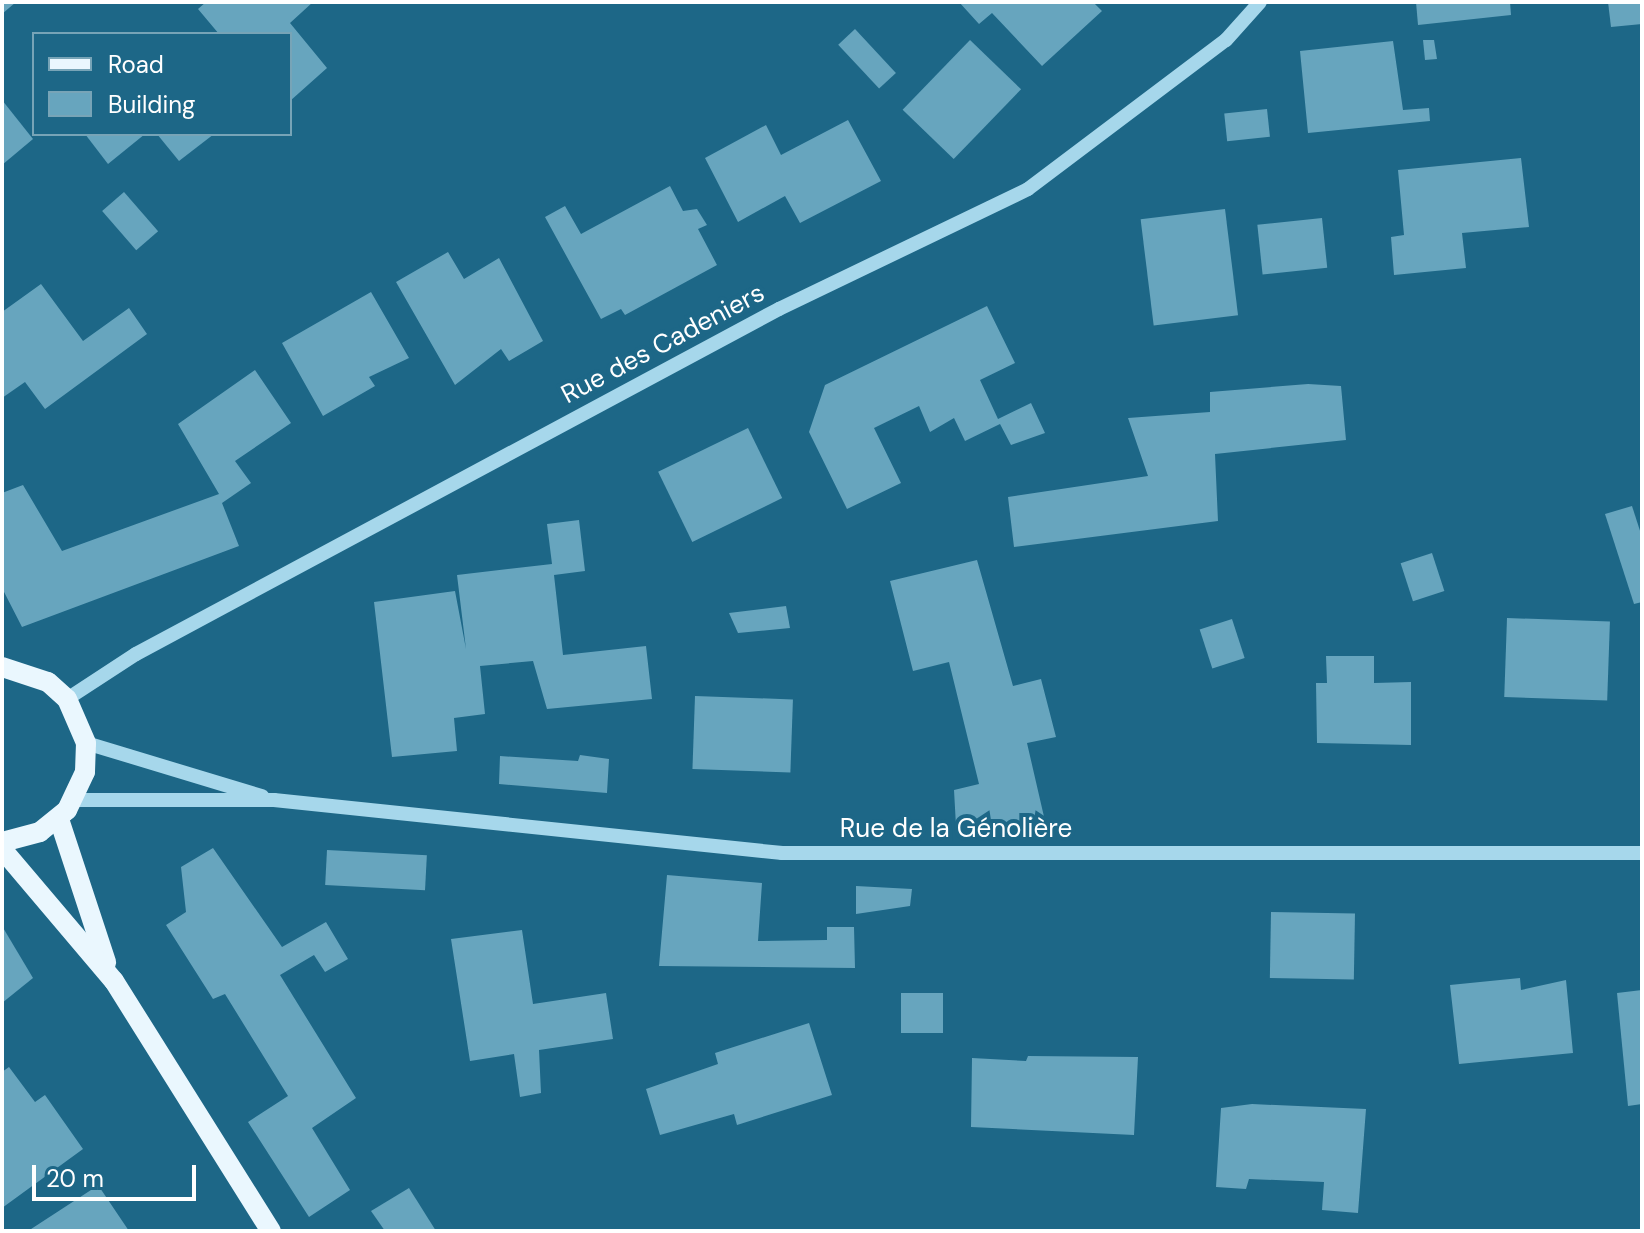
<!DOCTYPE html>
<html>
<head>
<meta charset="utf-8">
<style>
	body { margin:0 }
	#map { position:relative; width:1644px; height:1233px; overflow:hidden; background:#1d6787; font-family:"DM Sans",sans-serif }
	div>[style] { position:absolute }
	.building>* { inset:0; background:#67a5be; transform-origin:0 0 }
	.minor>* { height:14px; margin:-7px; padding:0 7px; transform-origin:7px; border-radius:7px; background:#a6d7eb }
	.major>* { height:20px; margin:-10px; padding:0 10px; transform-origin:10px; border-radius:10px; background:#eaf7fe }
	span { translate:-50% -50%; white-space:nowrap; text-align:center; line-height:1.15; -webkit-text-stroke:8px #1d6787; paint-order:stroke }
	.street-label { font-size:26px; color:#fff }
	.frame { position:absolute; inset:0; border:4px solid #fff; pointer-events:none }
	.legend { position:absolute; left:32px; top:32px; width:260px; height:104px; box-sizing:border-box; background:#1d6787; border:2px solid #77a4b7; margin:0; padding:10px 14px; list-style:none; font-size:24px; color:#fff }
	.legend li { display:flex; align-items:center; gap:16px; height:40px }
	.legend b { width:40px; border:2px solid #77a4b7 }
	.scale { position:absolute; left:32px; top:1165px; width:164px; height:36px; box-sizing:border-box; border:4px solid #fff; border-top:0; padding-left:10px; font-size:24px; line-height:28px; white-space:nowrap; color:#fff; -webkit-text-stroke:6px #1d6787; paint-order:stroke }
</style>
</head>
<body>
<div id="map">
	<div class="building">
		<i style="clip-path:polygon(2px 2px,16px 2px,2px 14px)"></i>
		<i style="clip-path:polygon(206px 2px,313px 2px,290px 23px,327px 68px,290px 101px,290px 34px,219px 34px,198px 9px)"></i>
		<i style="clip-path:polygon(959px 2px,1093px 2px,1102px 11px,1042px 66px,992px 13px,979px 24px)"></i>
		<i style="clip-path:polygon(1416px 2px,1510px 2px,1511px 15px,1418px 25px)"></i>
		<i style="clip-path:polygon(1608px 2px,1642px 2px,1642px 24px,1611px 27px)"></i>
		<i style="left:855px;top:29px;width:60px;height:23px;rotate:47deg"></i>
		<i style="left:970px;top:40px;width:71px;height:97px;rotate:44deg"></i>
		<i style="clip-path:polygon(1423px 40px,1434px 40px,1437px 59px,1425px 60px)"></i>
		<i style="clip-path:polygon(1393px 41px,1403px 110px,1429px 108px,1430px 121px,1308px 133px,1300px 51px)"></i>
		<i style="clip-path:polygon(2px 100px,33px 139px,2px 165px)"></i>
		<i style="left:1267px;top:109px;width:28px;height:43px;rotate:84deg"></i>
		<i style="clip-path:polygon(848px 120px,881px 181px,800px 223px,785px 196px,738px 222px,705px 158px,766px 125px,781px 155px)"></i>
		<i style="clip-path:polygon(85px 134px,145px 134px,108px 164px)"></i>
		<i style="clip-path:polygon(157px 134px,214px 134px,179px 161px)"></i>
		<i style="clip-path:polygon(1521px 158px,1529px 227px,1462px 233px,1466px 268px,1394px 275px,1391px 237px,1404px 235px,1398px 170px)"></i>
		<i style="clip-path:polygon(670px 186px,683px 211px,697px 209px,707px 225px,698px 229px,717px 265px,625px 315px,621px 309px,601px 319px,545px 217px,565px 206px,581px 234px)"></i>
		<i style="left:124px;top:192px;width:52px;height:29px;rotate:49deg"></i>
		<i style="left:1225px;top:209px;width:107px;height:85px;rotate:83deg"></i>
		<i style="left:1322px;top:218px;width:50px;height:65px;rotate:84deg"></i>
		<i style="clip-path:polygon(448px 252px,464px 279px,499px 258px,543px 341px,509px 361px,501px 349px,455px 385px,396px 282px)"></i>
		<i style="clip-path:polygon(41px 284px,83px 341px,129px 308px,147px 334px,45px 409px,25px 382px,2px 398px,2px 312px)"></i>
		<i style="clip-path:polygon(371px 292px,409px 358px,369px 377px,375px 386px,323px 416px,282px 343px)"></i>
		<i style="clip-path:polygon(987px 306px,1015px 363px,980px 380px,998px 419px,1031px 403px,1045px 433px,1011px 445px,1000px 424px,965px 441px,954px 418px,930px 432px,919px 406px,874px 428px,901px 483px,847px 509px,809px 432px,825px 385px)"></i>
		<i style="clip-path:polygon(255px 370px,291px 423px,235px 461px,251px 483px,222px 503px,239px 546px,22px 627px,2px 588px,2px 493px,23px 485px,62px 551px,219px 494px,178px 424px)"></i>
		<i style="clip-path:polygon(1308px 384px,1341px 386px,1346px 440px,1215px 454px,1218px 521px,1014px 547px,1008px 497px,1148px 476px,1128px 418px,1210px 412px,1210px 392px)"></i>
		<i style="left:748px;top:428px;width:78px;height:100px;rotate:64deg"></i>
		<i style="clip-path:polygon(1632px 506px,1642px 537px,1642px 602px,1634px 604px,1605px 514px)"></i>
		<i style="clip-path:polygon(579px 520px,585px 571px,554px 575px,563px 655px,646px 646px,652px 699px,547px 709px,533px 661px,480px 666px,485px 714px,454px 718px,457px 751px,392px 757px,374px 602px,455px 591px,466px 649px,457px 575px,552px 564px,547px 524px)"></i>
		<i style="left:1432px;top:553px;width:40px;height:33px;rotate:72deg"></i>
		<i style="clip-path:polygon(977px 560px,1013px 686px,1041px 679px,1056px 737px,1027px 743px,1045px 821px,1026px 828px,956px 826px,954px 790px,979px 784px,949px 662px,913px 671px,890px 581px)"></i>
		<i style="clip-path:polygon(786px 606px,790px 628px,738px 633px,729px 613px)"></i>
		<i style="left:1507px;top:618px;width:103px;height:79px;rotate:2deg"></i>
		<i style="left:1232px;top:619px;width:41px;height:34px;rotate:72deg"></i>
		<i style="clip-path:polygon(1326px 656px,1374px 656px,1374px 683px,1411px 682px,1411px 745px,1317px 743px,1316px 683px,1327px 683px)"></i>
		<i style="left:695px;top:696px;width:98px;height:73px;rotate:2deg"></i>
		<i style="clip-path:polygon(580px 755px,609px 759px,607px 793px,499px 784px,500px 756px,578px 761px)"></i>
		<i style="clip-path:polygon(213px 848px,282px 947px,326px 922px,348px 959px,325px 972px,314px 955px,280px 975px,356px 1098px,312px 1128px,350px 1190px,309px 1217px,248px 1122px,288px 1096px,225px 994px,213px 999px,166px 925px,186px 912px,181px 867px)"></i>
		<i style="left:327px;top:850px;width:100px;height:35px;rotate:3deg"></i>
		<i style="clip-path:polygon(667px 875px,762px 883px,758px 941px,827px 940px,827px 927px,854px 927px,855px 968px,659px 966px)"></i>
		<i style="clip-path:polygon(856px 886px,912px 889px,910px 906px,856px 914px)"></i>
		<i style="left:1271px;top:912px;width:84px;height:66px;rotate:1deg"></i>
		<i style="clip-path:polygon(2px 926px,33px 978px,2px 1003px)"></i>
		<i style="clip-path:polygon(522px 930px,533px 1004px,606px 993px,613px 1039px,539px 1050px,541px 1093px,520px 1097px,514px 1054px,470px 1061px,451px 939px)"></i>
		<i style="clip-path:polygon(1520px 978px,1521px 990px,1566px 980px,1573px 1053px,1459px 1064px,1450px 985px)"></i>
		<i style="clip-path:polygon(1642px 990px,1642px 1104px,1628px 1106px,1617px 993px)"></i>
		<i style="left:901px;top:993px;width:42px;height:40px"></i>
		<i style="clip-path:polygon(809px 1023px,832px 1095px,737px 1125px,734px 1114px,660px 1135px,646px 1089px,718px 1064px,715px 1053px)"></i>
		<i style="clip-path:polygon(1028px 1056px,1138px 1057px,1134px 1135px,971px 1127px,972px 1058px,1026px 1061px)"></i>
		<i style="clip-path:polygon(9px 1067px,35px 1102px,45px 1095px,83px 1149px,2px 1208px,2px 1072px)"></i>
		<i style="clip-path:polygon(1252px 1104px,1366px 1109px,1358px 1213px,1322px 1210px,1324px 1182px,1249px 1179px,1246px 1189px,1216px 1187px,1221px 1108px)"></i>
		<i style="clip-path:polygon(98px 1185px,129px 1231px,28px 1231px,91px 1190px)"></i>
		<i style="clip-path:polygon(409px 1188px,436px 1231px,385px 1231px,371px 1211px)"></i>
	</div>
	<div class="minor">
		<i style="left:67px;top:699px;width:82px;rotate:-33.1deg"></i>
		<i style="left:136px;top:654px;width:730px;rotate:-28.22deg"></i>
		<i style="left:779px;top:309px;width:276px;rotate:-25.7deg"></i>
		<i style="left:1028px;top:189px;width:248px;rotate:-37deg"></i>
		<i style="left:1226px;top:40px;width:51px;rotate:-48.2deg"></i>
		<i style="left:86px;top:743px;width:184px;rotate:16.8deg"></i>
		<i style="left:74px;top:800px;width:200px"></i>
		<i style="left:274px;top:800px;width:511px;rotate:5.96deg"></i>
		<i style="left:782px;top:853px;width:860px"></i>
	</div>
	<div class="major">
		<i style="left:2px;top:667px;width:48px;rotate:18.1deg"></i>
		<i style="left:48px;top:682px;width:25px;rotate:42deg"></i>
		<i style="left:67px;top:699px;width:48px;rotate:66.6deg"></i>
		<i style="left:86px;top:743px;width:29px;rotate:92deg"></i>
		<i style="left:85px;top:772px;width:42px;rotate:115.3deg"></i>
		<i style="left:67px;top:810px;width:35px;rotate:141deg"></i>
		<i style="left:40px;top:832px;width:39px;rotate:165deg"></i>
		<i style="left:59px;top:819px;width:151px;rotate:71.8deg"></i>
		<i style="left:2px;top:849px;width:173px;rotate:49.7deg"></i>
		<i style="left:114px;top:981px;width:295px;rotate:57.9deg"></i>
	</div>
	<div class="street-label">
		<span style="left:663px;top:344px;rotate:-28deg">Rue des Cadeniers</span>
		<span style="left:956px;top:829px">Rue de la Génolière</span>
	</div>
	<div class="frame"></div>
	<ul class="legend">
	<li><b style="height:10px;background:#eaf7fe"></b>Road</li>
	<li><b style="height:22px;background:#67a5be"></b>Building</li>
	</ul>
	<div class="scale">20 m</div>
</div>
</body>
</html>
